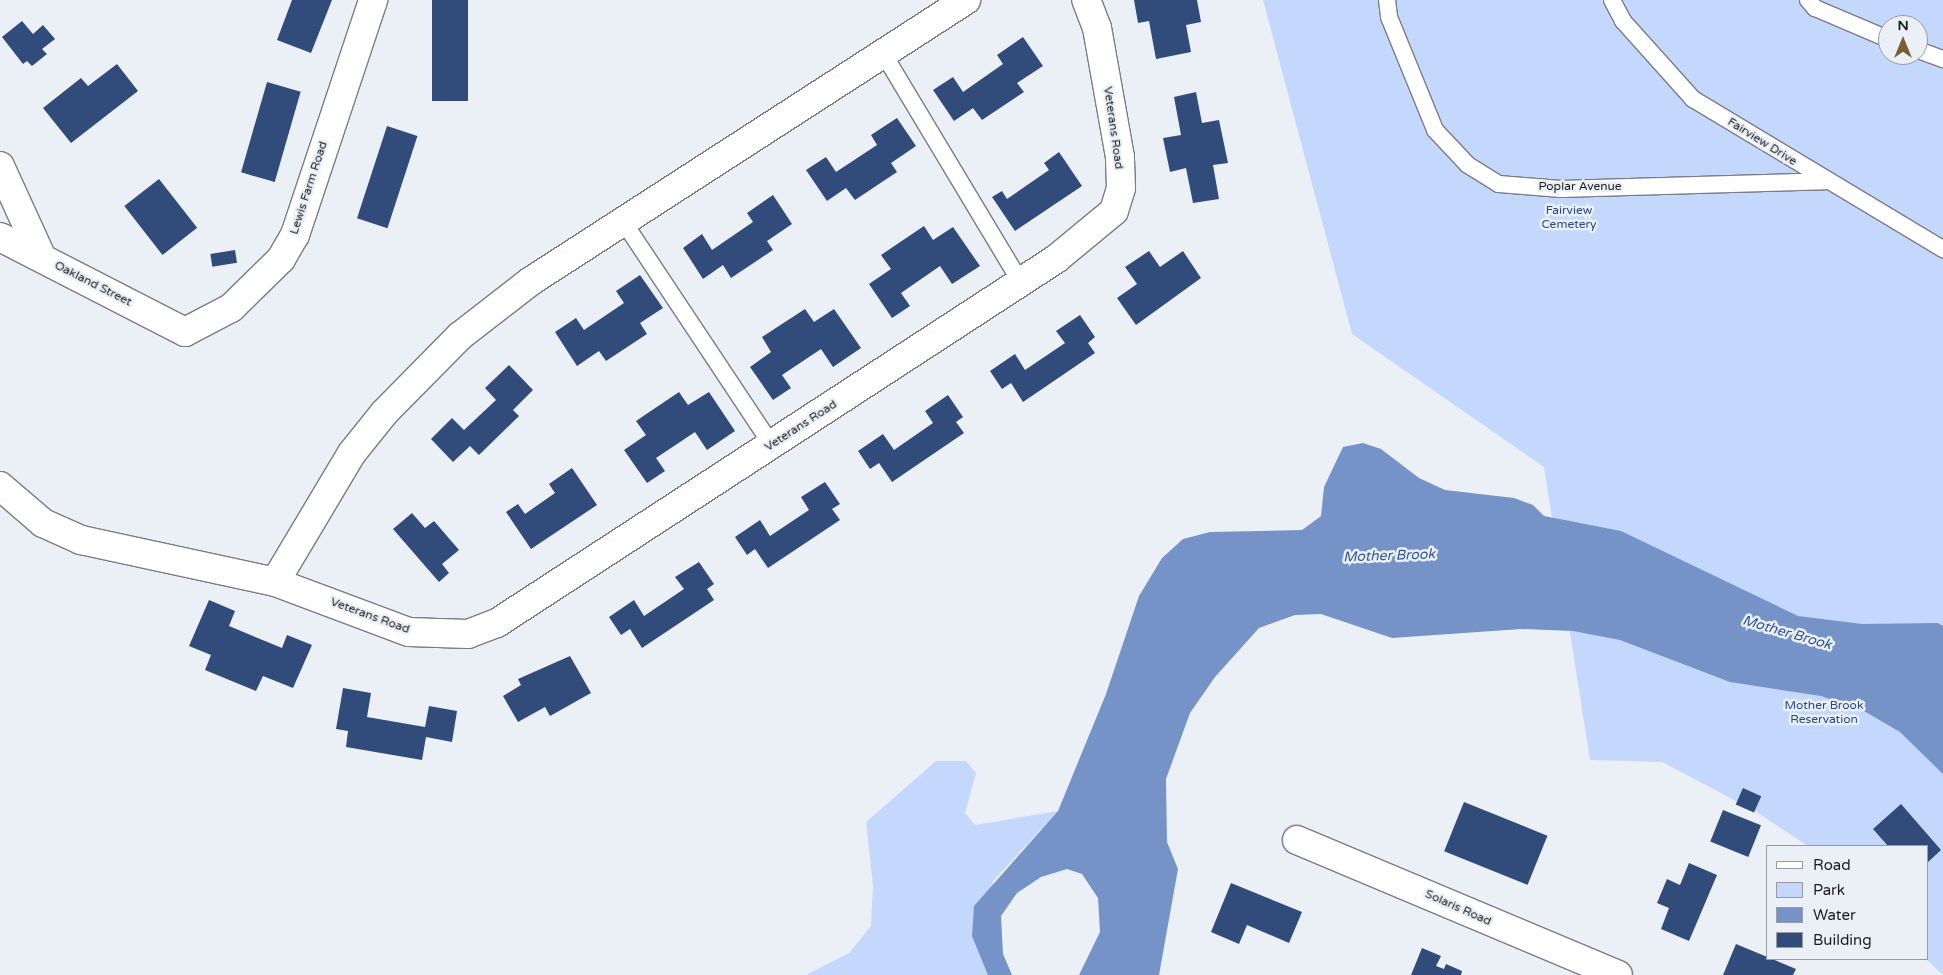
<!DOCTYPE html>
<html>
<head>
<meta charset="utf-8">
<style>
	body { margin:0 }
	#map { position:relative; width:1943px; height:975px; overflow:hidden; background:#ebf0f7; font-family:"Varela Round",sans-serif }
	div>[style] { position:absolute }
	.green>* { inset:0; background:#c3d8fc }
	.water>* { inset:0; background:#7593c7 }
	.building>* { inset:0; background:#314b7a; transform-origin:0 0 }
	.roads { filter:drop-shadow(1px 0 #7a7d84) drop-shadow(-1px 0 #7a7d84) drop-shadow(0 1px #7a7d84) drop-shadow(0 -1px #7a7d84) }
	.service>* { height:16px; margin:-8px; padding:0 8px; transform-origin:8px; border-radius:8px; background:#fff }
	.minor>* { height:28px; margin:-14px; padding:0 14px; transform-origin:14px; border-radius:14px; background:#fff }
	span { translate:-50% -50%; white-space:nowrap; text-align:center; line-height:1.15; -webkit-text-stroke:5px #ebf0f7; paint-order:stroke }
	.street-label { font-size:12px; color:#1b1d1f }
	.park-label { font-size:12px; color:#254989 }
	.water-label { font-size:14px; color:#305596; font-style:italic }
	.legend { position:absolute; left:1766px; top:845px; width:162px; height:115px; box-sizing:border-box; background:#ebf0f7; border:1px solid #989ca1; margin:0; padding:6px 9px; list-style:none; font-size:15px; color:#1b1d1f }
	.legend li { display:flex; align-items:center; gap:10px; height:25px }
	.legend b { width:25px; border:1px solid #989ca1 }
	.north { position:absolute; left:1878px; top:15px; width:50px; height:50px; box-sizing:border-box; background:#ebf0f7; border:1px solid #989ca1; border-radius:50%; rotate:0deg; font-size:14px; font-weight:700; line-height:20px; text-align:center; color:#1b1d1f }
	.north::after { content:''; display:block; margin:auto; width:18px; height:22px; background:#795f31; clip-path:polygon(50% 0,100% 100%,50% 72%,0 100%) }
</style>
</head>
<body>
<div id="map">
	<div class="green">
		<i style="clip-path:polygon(evenodd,1263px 0,1943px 0,1943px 975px,1926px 959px,1927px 846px,1808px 846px,1755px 811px,1662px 762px,1590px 760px,1544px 467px,1352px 334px,1263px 0,1888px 25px,1918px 25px,1918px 55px,1888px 55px,1888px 25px)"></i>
		<i style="clip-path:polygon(936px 761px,966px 761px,976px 773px,965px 813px,975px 825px,1058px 811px,993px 881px,984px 962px,988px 975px,806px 975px,849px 953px,871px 926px,873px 885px,866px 822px)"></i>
	</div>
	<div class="water">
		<i style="clip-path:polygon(1363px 443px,1381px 449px,1419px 478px,1445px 490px,1514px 498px,1533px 505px,1544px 516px,1621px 531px,1798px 616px,1862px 624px,1938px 623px,1943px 626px,1943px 774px,1900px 732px,1864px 711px,1821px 696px,1730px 682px,1620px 640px,1573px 631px,1521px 629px,1392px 638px,1321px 614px,1295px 615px,1259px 628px,1215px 677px,1190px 713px,1166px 779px,1167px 842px,1178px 869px,1159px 975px,1079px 975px,1100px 932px,1098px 898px,1082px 874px,1067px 869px,1041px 877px,1017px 893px,1001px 916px,1003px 954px,1012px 975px,988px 975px,972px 936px,974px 906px,1058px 811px,1106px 694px,1139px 596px,1162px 558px,1183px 539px,1210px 532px,1302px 530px,1321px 516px,1324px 487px,1343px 447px)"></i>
	</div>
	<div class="building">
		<i style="clip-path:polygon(292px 0,332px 0,311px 53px,277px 40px)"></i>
		<i style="left:432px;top:0;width:36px;height:101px"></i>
		<i style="clip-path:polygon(1134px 0,1197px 0,1201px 22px,1186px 25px,1191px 52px,1156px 59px,1149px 21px,1138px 23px)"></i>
		<i style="clip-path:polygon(22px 21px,33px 34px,43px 25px,55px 39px,42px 49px,47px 54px,32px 66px,27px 61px,23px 64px,2px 37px)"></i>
		<i style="clip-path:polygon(1023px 37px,1043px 66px,1017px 83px,1024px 92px,982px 120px,973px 108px,954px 121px,933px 90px,953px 77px,963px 92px,1003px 64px,997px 55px)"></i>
		<i style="clip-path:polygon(117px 64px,138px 91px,71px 143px,43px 108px,81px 78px,88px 86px)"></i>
		<i style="left:267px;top:82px;width:35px;height:94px;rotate:16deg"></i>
		<i style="clip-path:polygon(1196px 92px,1202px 123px,1219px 120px,1228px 163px,1213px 165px,1219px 199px,1193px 203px,1186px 168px,1170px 172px,1163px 138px,1181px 135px,1174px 97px)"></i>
		<i style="clip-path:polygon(897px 118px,916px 146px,891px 163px,897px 172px,855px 200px,846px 188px,827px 201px,806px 170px,826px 157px,836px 172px,877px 145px,871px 135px)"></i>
		<i style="left:387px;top:126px;width:32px;height:97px;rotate:18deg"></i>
		<i style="clip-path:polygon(1059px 152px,1082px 186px,1015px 231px,992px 197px,1002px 191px,1007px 199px,1049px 170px,1044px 163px)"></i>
		<i style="left:159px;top:179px;width:62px;height:44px;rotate:52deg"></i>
		<i style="clip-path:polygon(773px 195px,792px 224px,767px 241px,773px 250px,731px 278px,723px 265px,703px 279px,683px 248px,702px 234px,712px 250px,753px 222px,747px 213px)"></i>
		<i style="clip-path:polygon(924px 226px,933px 240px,953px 227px,980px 266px,952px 284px,940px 266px,901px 293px,910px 306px,892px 318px,869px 284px,891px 269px,881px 255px)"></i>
		<i style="left:235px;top:250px;width:13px;height:25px;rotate:81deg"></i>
		<i style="clip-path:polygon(1149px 251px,1160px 267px,1183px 251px,1201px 278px,1136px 325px,1117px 298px,1137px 284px,1125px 267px)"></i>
		<i style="clip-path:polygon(640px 275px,663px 308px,640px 323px,647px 334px,606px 361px,599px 351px,577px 366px,555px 332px,576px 318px,584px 330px,624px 303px,616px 291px)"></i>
		<i style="clip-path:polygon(805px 309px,814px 322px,834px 309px,861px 348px,833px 367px,821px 349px,782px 375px,791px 388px,773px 400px,750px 367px,771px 352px,762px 337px)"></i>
		<i style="clip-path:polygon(1080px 315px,1095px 337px,1088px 343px,1095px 353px,1023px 402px,1011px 383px,1002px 389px,990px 371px,1015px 354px,1025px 370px,1065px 343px,1056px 331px)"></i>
		<i style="clip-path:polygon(509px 365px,533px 390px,513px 410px,519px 416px,479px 455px,470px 446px,453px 462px,431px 439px,452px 418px,464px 430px,496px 400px,485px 388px)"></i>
		<i style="clip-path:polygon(679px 392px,688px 405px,709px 392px,735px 431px,707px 450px,695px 432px,656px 458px,665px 471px,647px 483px,624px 450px,646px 435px,636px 421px)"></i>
		<i style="clip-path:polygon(948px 395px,963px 417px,956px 422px,964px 433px,892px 482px,879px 463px,870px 469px,858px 451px,883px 434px,894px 450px,933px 423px,925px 411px)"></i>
		<i style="clip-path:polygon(572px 468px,597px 505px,531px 549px,506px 512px,518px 504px,525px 514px,555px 493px,549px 484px)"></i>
		<i style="clip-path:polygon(825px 482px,840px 504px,832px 509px,840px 520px,768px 568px,755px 549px,747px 555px,735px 537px,760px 520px,770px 536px,809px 510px,801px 497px)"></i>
		<i style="clip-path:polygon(412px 513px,425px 528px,434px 521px,459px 550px,442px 564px,449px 573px,439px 582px,393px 529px)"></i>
		<i style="clip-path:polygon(699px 562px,714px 584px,707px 589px,714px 600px,642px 648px,630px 629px,621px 635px,609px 617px,634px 600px,644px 616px,684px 589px,675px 577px)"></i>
		<i style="clip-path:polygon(209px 600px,235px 611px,229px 626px,282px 648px,287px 635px,312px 645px,293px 688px,263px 676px,256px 691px,205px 670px,211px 655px,189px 646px)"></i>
		<i style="clip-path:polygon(570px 656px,591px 693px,550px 716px,545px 707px,518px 722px,503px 696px,521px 685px,518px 679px)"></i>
		<i style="clip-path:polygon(343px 688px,371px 693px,367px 717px,425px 727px,429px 706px,457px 711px,452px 742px,426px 737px,422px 760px,346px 747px,348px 731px,336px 729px)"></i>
		<i style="left:1743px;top:788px;width:20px;height:18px;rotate:24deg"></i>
		<i style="left:1464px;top:802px;width:90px;height:53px;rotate:22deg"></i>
		<i style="clip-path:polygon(1901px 804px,1941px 850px,1927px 863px,1927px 846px,1888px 846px,1873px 829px)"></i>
		<i style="left:1723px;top:810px;width:41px;height:34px;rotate:22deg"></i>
		<i style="clip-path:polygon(1689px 863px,1717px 875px,1689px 941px,1661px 929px,1669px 908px,1657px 903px,1667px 879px,1680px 885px)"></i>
		<i style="clip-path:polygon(1231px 883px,1302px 912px,1289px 943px,1247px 925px,1239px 944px,1211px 932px)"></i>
		<i style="clip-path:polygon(1736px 944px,1796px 969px,1793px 975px,1723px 975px)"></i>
		<i style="clip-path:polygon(1422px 948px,1441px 956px,1436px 966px,1444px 969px,1446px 964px,1462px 971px,1461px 975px,1411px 975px)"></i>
	</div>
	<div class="roads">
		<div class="service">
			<i style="left:1387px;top:0;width:17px;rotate:83deg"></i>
			<i style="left:1389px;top:17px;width:122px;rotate:67.8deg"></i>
			<i style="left:1435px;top:130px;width:48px;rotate:46.7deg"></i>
			<i style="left:1468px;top:165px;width:36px;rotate:32deg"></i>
			<i style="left:1499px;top:184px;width:62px;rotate:4.6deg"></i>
			<i style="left:1561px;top:189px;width:264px;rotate:-1.7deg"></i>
			<i style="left:1612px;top:0;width:24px;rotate:62deg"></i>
			<i style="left:1623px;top:21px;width:105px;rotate:48.1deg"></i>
			<i style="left:1693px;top:99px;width:292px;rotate:31deg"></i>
			<i style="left:1808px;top:0;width:11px;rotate:49deg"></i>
			<i style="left:1815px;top:8px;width:79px;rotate:23deg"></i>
			<i style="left:1918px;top:50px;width:27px;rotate:20deg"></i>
			<i style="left:883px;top:53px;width:268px;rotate:59deg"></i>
			<i style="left:623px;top:221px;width:269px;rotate:56.4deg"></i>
		</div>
		<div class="minor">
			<i style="left:0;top:166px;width:101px;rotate:65.5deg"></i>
			<i style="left:0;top:237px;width:208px;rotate:27.2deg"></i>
			<i style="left:185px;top:332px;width:52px;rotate:-27.6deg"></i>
			<i style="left:231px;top:308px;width:70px;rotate:-44.4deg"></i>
			<i style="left:281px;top:259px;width:28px;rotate:-60deg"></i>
			<i style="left:295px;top:235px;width:248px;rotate:-71.6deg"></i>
			<i style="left:0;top:486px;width:57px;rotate:40.7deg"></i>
			<i style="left:43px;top:523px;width:42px;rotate:24.1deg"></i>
			<i style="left:81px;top:540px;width:198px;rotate:12.2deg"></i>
			<i style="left:275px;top:582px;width:143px;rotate:20.5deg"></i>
			<i style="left:409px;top:632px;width:59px;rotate:1.9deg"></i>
			<i style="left:468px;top:634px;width:31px;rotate:-21deg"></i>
			<i style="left:497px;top:623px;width:667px;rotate:-33.07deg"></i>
			<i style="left:1056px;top:259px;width:75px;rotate:-39.6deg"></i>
			<i style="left:1114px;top:211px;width:24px;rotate:-73deg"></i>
			<i style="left:1121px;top:188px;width:31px;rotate:-92deg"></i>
			<i style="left:1120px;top:157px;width:131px;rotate:-100.1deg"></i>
			<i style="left:1097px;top:28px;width:30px;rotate:-111deg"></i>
			<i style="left:275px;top:582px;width:150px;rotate:-59.2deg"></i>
			<i style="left:352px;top:453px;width:51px;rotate:-51.3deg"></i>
			<i style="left:384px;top:413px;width:108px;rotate:-45.4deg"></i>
			<i style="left:460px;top:336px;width:90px;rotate:-37.8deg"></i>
			<i style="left:531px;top:281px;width:518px;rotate:-32.86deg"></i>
			<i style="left:1297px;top:840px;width:348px;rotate:22.8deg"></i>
		</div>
	</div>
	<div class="street-label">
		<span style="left:1113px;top:128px;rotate:82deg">Veterans Road</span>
		<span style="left:1762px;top:142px;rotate:32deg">Fairview Drive</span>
		<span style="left:1580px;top:187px">Poplar Avenue</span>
		<span style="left:309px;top:188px;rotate:-72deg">Lewis Farm Road</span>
		<span style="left:93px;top:284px;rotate:27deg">Oakland Street</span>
		<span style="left:801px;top:426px;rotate:-33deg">Veterans Road</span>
		<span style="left:370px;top:616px;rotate:20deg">Veterans Road</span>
		<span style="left:1458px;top:908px;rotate:24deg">Solaris Road</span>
	</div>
	<div class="park-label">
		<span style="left:1569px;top:218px">Fairview<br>Cemetery</span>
		<span style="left:1824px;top:713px">Mother Brook<br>Reservation</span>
	</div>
	<div class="water-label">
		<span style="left:1389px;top:556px;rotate:-2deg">Mother Brook</span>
		<span style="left:1787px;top:633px;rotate:16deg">Mother Brook</span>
	</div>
	<ul class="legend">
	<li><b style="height:6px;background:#fff"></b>Road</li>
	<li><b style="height:14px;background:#c3d8fc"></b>Park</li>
	<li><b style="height:14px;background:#7593c7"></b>Water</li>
	<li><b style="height:14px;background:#314b7a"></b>Building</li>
	</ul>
	<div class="north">N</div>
</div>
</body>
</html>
